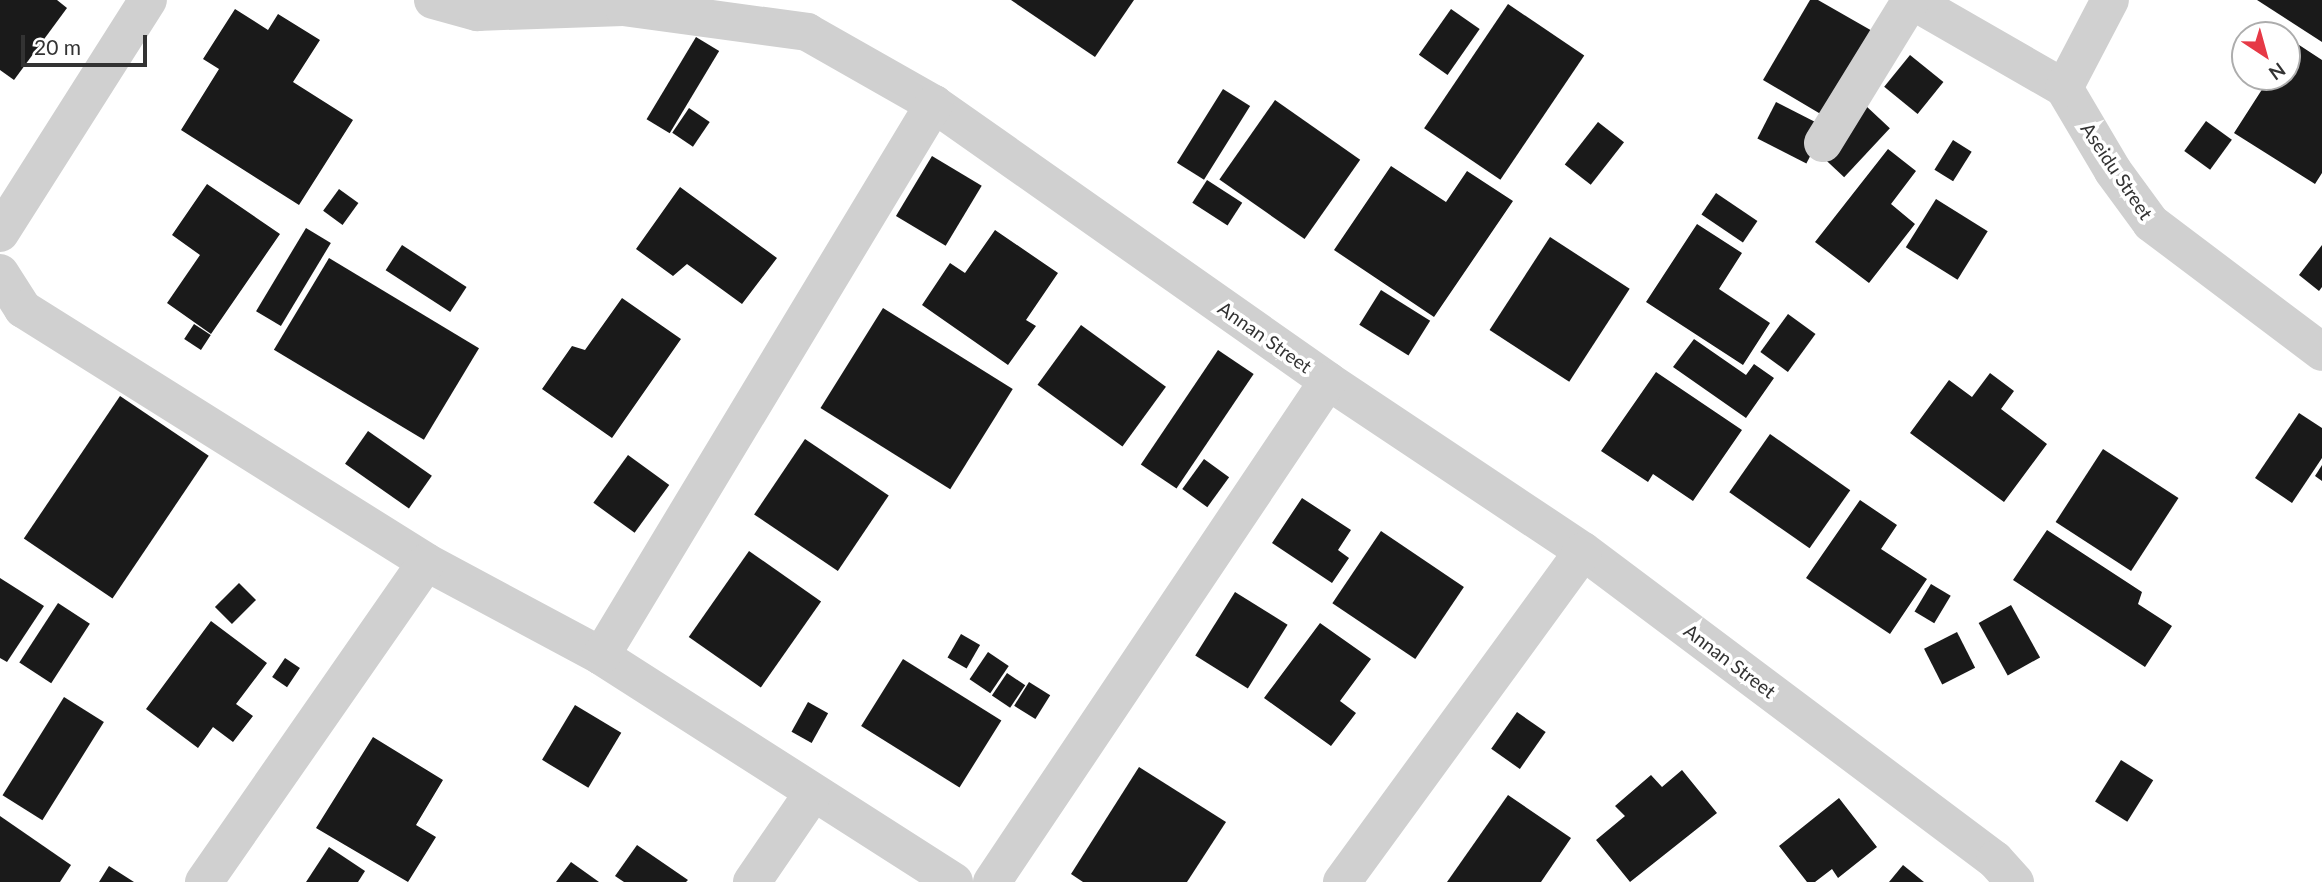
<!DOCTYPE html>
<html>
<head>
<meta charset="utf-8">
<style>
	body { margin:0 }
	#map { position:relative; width:2322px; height:882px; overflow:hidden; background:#fff; font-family:Lato,sans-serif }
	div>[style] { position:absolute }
	.building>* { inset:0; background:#1a1a1a; transform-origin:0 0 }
	.minor>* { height:38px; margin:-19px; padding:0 19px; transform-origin:19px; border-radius:19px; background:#d0d0d0 }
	span { translate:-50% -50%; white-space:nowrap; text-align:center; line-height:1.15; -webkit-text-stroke:7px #fff; paint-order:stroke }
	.street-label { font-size:19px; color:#333 }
	.north { position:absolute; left:2231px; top:21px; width:70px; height:70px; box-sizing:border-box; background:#fff; border:2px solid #adadad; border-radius:50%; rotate:144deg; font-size:19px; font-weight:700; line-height:28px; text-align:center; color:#333 }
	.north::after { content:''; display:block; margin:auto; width:24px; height:32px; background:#e63946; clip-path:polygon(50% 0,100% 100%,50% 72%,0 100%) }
	.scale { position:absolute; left:21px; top:35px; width:126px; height:32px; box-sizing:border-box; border:4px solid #333; border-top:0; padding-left:9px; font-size:21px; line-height:24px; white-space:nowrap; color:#333; -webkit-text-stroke:5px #fff; paint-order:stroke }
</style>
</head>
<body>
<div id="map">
	<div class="building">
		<i style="clip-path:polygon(0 0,57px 0,67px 8px,14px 80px,0 70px)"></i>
		<i style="clip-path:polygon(1011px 0,1134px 0,1095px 57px)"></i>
		<i style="clip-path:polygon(1810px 0,1818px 0,1874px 32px,1824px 116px,1763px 80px)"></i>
		<i style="clip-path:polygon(2257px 0,2322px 0,2322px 42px)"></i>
		<i style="left:1508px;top:4px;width:92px;height:150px;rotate:34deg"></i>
		<i style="clip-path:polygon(235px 9px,268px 30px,278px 14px,320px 40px,293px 82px,353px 120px,299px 205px,181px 130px,219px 69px,203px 59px)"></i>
		<i style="left:1451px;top:9px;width:35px;height:56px;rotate:35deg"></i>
		<i style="left:696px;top:37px;width:27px;height:96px;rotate:31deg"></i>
		<i style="clip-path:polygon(2293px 41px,2322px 60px,2322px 173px,2315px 184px,2234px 133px,2270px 77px,2287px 77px,2287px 50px)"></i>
		<i style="left:1910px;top:55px;width:43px;height:41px;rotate:39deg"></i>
		<i style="left:1223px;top:89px;width:32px;height:87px;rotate:32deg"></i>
		<i style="left:1275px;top:100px;width:104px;height:97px;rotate:35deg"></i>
		<i style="left:1776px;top:102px;width:55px;height:41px;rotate:27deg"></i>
		<i style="left:1865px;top:105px;width:34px;height:67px;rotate:43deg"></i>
		<i style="left:689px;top:108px;width:25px;height:30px;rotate:34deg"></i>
		<i style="left:2206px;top:121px;width:32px;height:37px;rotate:36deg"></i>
		<i style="left:1598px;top:122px;width:33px;height:54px;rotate:38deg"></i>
		<i style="left:1953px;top:140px;width:22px;height:35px;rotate:32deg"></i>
		<i style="clip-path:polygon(1888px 149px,1916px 171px,1891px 204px,1915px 224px,1869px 283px,1815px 242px)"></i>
		<i style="left:932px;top:156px;width:58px;height:70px;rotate:31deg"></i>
		<i style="clip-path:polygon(1391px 166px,1446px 202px,1467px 171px,1513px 201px,1434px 317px,1334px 250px)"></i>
		<i style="left:1207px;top:180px;width:42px;height:27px;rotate:33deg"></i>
		<i style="clip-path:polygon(207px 184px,280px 234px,211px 334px,167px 303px,200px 255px,172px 235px)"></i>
		<i style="clip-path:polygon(680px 187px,777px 258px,742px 304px,687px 264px,673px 276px,636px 249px)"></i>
		<i style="left:339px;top:189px;width:24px;height:27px;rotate:36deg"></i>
		<i style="left:1716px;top:193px;width:50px;height:26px;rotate:34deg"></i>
		<i style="left:1936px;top:199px;width:61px;height:57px;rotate:32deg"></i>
		<i style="clip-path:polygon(1697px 224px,1742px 253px,1719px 289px,1770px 323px,1743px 365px,1646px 302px)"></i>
		<i style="left:306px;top:228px;width:29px;height:97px;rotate:31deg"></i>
		<i style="clip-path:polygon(995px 230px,1058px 273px,1026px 320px,1036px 326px,1008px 365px,922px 305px,950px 263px,965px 273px)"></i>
		<i style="left:1550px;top:237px;width:95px;height:111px;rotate:33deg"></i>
		<i style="left:402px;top:245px;width:77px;height:30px;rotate:33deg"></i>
		<i style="clip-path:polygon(2322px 245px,2322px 287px,2319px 291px,2299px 275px)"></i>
		<i style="left:329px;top:258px;width:175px;height:107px;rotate:31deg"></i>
		<i style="left:1381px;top:290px;width:58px;height:41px;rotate:32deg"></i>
		<i style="clip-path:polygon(622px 298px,681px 339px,612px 438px,542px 389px,572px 346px,585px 350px)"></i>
		<i style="left:883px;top:308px;width:153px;height:118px;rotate:32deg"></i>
		<i style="left:1788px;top:314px;width:34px;height:47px;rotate:36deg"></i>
		<i style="left:194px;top:324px;width:20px;height:18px;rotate:33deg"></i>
		<i style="left:1081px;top:325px;width:105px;height:74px;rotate:36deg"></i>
		<i style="clip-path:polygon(1694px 339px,1746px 375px,1754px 364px,1774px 378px,1746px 418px,1673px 367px)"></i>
		<i style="left:1218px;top:350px;width:43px;height:138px;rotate:34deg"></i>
		<i style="clip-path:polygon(1656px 372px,1742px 430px,1693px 501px,1653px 474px,1648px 482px,1601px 451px)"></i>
		<i style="clip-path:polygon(1990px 373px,2014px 391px,2001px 409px,2047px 444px,2004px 502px,1910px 433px,1949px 380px,1972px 397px)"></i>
		<i style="left:120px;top:396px;width:107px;height:172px;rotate:34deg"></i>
		<i style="clip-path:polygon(2299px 413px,2322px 428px,2322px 458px,2292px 503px,2255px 478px)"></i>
		<i style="left:368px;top:431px;width:78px;height:40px;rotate:35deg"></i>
		<i style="left:1770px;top:434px;width:98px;height:71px;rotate:35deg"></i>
		<i style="left:805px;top:439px;width:101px;height:91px;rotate:34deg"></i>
		<i style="left:2103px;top:449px;width:90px;height:87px;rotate:33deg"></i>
		<i style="left:628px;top:455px;width:51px;height:59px;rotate:36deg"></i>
		<i style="left:1204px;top:459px;width:31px;height:37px;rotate:36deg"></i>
		<i style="clip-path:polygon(2322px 465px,2322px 481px,2315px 476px)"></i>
		<i style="clip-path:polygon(1302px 498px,1351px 530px,1338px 550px,1349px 558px,1332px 583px,1272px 543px)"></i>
		<i style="clip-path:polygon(1860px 500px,1897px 525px,1881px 549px,1927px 579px,1890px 634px,1806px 578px)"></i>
		<i style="clip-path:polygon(2047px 530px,2142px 592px,2138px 604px,2172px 626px,2145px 667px,2013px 580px)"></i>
		<i style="left:1381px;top:531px;width:100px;height:87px;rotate:34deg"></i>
		<i style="left:749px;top:551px;width:88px;height:105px;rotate:35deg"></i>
		<i style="clip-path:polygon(0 578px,44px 606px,7px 662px,0 658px)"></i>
		<i style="left:239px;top:583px;width:24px;height:34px;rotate:45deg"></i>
		<i style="left:1931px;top:584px;width:23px;height:32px;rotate:31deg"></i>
		<i style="left:1235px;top:592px;width:62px;height:75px;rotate:32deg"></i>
		<i style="left:58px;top:603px;width:38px;height:71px;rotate:33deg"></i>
		<i style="left:2011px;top:605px;width:60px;height:37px;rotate:61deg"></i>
		<i style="clip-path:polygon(211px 621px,267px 663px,236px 704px,253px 716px,233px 742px,213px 727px,198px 748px,146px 709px)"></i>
		<i style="clip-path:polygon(1320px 623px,1371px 659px,1340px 701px,1356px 713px,1331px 746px,1264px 698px)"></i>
		<i style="left:1957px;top:632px;width:40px;height:37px;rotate:63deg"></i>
		<i style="left:961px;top:634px;width:22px;height:27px;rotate:30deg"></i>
		<i style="left:988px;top:652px;width:25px;height:33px;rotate:34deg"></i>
		<i style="left:285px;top:658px;width:18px;height:23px;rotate:34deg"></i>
		<i style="left:903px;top:659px;width:116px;height:79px;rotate:32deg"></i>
		<i style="left:1007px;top:673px;width:22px;height:27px;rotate:34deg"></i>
		<i style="left:1029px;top:682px;width:25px;height:28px;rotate:32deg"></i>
		<i style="left:64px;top:697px;width:47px;height:116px;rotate:32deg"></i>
		<i style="left:808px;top:702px;width:23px;height:34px;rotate:29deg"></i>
		<i style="left:575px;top:705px;width:54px;height:64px;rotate:31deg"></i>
		<i style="left:1517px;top:712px;width:35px;height:45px;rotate:35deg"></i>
		<i style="clip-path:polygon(373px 737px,443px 780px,416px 825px,436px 837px,408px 882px,316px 828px)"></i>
		<i style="left:2121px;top:760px;width:38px;height:49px;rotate:32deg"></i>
		<i style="clip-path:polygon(1139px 767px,1226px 822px,1187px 882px,1083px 882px,1071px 874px)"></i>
		<i style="clip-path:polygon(1682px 770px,1717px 813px,1630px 882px,1596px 840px,1625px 816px,1615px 806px,1651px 775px,1662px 787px)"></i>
		<i style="clip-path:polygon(1508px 795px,1571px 838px,1541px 882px,1447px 882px)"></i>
		<i style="clip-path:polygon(1839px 798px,1877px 847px,1838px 878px,1832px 869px,1815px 882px,1807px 882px,1779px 846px)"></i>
		<i style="clip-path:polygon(0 816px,71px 865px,60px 882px,0 882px)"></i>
		<i style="clip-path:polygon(637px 845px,688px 880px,686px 882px,624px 882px,615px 876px)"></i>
		<i style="clip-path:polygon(329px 847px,365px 871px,358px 882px,306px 882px)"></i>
		<i style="clip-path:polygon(571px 862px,599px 882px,556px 882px)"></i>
		<i style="clip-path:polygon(1903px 865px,1924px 882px,1889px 882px)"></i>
		<i style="clip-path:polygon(109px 866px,134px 882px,99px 882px)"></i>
	</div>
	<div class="minor">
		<i style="left:433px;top:0;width:46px;rotate:15.3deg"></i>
		<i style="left:477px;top:12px;width:146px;rotate:-2deg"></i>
		<i style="left:623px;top:7px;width:186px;rotate:7.7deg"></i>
		<i style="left:807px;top:32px;width:146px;rotate:29.6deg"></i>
		<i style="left:934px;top:104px;width:482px;rotate:35.1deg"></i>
		<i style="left:1328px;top:381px;width:306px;rotate:33.7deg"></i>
		<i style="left:1583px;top:551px;width:515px;rotate:36.87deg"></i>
		<i style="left:1995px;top:860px;width:30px;rotate:48deg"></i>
		<i style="left:1911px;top:0;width:177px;rotate:29.9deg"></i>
		<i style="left:2064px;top:88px;width:96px;rotate:59.4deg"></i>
		<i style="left:2113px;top:171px;width:64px;rotate:53.8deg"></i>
		<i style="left:2151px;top:223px;width:214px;rotate:37deg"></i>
		<i style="left:2064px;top:88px;width:99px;rotate:-62.4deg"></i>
		<i style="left:1823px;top:143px;width:168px;rotate:-58.4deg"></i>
		<i style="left:0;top:233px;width:276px;rotate:-57.6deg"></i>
		<i style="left:0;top:273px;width:43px;rotate:57.4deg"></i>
		<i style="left:23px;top:309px;width:476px;rotate:32.1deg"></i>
		<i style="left:426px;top:562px;width:199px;rotate:28.2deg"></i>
		<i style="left:601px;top:656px;width:419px;rotate:32.6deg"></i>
		<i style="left:601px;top:656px;width:645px;rotate:-58.9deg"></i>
		<i style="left:204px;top:882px;width:389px;rotate:-55.2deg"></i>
		<i style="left:752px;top:882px;width:108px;rotate:-55.6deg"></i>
		<i style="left:992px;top:882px;width:603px;rotate:-56.15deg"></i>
		<i style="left:1342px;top:882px;width:409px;rotate:-53.9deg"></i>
	</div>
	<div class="street-label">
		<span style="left:2117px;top:171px;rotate:56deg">Aseidu Street</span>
		<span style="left:1265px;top:337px;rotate:35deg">Annan Street</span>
		<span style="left:1730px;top:661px;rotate:37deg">Annan Street</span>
	</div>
	<div class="north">N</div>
	<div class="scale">20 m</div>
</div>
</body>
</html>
